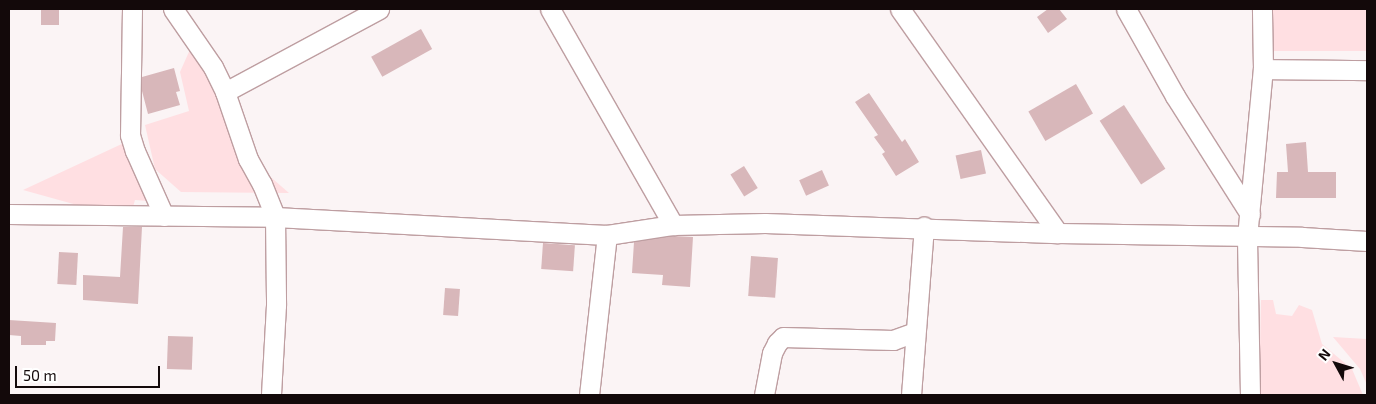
<!DOCTYPE html>
<html>
<head>
<meta charset="utf-8">
<style>
	body { margin:0 }
	#map { position:relative; width:1376px; height:404px; overflow:hidden; background:#fbf4f5; font-family:"Exo 2",sans-serif }
	div>[style] { position:absolute }
	.green>* { inset:0; background:#ffdfe2; transform-origin:0 0 }
	.building>* { inset:0; background:#d8b7ba; transform-origin:0 0 }
	.roads { filter:drop-shadow(1px 0 #be9ea1) drop-shadow(-1px 0 #be9ea1) drop-shadow(0 1px #be9ea1) drop-shadow(0 -1px #be9ea1) }
	.minor>* { height:19px; margin:-9.5px; padding:0 9.5px; transform-origin:9.5px; border-radius:9.5px; background:#fff }
	span { translate:-50% -50%; white-space:nowrap; text-align:center; line-height:1.15; -webkit-text-stroke:4px #fff; paint-order:stroke }
	.frame { position:absolute; inset:0; border:10px solid #13090a; pointer-events:none }
	.north { position:absolute; left:1311px; top:339px; width:50px; height:50px; -webkit-text-stroke:4px #fff; paint-order:stroke; rotate:309deg; font-size:14px; font-weight:700; line-height:20px; text-align:center; color:#13090a }
	.north::after { content:''; display:block; margin:auto; width:18px; height:22px; background:#13090a; clip-path:polygon(50% 0,100% 100%,50% 72%,0 100%) }
	.scale { position:absolute; left:15px; top:366px; width:145px; height:22px; box-sizing:border-box; border:2px solid #13090a; border-top:0; padding-left:6px; font-size:15px; line-height:18px; white-space:nowrap; color:#13090a; -webkit-text-stroke:4px #fff; paint-order:stroke }
</style>
</head>
<body>
<div id="map">
	<div class="green">
		<i style="left:1269px;top:9px;width:98px;height:42px"></i>
		<i style="clip-path:polygon(196px 36px,258px 166px,289px 193px,181px 192px,155px 169px,145px 125px,189px 111px,180px 72px)"></i>
		<i style="clip-path:polygon(126px 142px,148px 201px,135px 200px,133px 207px,77px 205px,23px 190px)"></i>
		<i style="clip-path:polygon(1261px 300px,1273px 300px,1276px 314px,1292px 316px,1299px 305px,1312px 310px,1322px 344px,1352px 369px,1363px 395px,1259px 395px)"></i>
		<i style="clip-path:polygon(1333px 337px,1367px 339px,1367px 385px,1360px 369px)"></i>
	</div>
	<div class="building">
		<i style="left:41px;top:9px;width:18px;height:16px"></i>
		<i style="clip-path:polygon(1048px 9px,1059px 9px,1067px 19px,1048px 33px,1037px 17px)"></i>
		<i style="left:421px;top:29px;width:23px;height:57px;rotate:61deg"></i>
		<i style="clip-path:polygon(174px 68px,180px 91px,176px 92px,180px 105px,148px 114px,142px 91px,142px 77px)"></i>
		<i style="left:1076px;top:84px;width:34px;height:55px;rotate:60deg"></i>
		<i style="clip-path:polygon(869px 93px,902px 142px,905px 139px,919px 162px,896px 176px,882px 154px,885px 152px,874px 137px,878px 135px,855px 102px)"></i>
		<i style="left:1124px;top:105px;width:76px;height:29px;rotate:57deg"></i>
		<i style="clip-path:polygon(1306px 142px,1308px 172px,1336px 172px,1336px 198px,1276px 198px,1277px 172px,1288px 172px,1286px 144px)"></i>
		<i style="left:981px;top:150px;width:24px;height:26px;rotate:78deg"></i>
		<i style="left:744px;top:166px;width:26px;height:16px;rotate:58deg"></i>
		<i style="left:822px;top:170px;width:17px;height:25px;rotate:66deg"></i>
		<i style="clip-path:polygon(123px 227px,142px 227px,138px 304px,83px 300px,83px 275px,120px 277px)"></i>
		<i style="clip-path:polygon(674px 236px,693px 237px,690px 287px,662px 285px,663px 275px,632px 273px,634px 242px)"></i>
		<i style="left:543px;top:243px;width:32px;height:26px;rotate:4deg"></i>
		<i style="left:59px;top:252px;width:19px;height:32px;rotate:3deg"></i>
		<i style="left:751px;top:256px;width:27px;height:40px;rotate:4deg"></i>
		<i style="left:445px;top:288px;width:15px;height:27px;rotate:4deg"></i>
		<i style="clip-path:polygon(9px 320px,56px 323px,55px 341px,46px 341px,46px 345px,21px 345px,21px 336px,9px 335px)"></i>
		<i style="left:168px;top:336px;width:25px;height:33px;rotate:2deg"></i>
	</div>
	<div class="roads">
		<div class="minor">
			<i style="left:132px;top:9px;width:126px;rotate:90.9deg"></i>
			<i style="left:130px;top:135px;width:17px;rotate:73deg"></i>
			<i style="left:135px;top:151px;width:71px;rotate:66deg"></i>
			<i style="left:173px;top:9px;width:70px;rotate:55.4deg"></i>
			<i style="left:213px;top:67px;width:28px;rotate:64deg"></i>
			<i style="left:225px;top:92px;width:71px;rotate:71.1deg"></i>
			<i style="left:248px;top:159px;width:29px;rotate:61deg"></i>
			<i style="left:262px;top:184px;width:35px;rotate:68deg"></i>
			<i style="left:275px;top:217px;width:88px;rotate:89.3deg"></i>
			<i style="left:276px;top:305px;width:90px;rotate:93.2deg"></i>
			<i style="left:550px;top:9px;width:249px;rotate:60.3deg"></i>
			<i style="left:900px;top:9px;width:274px;rotate:54.8deg"></i>
			<i style="left:1126px;top:9px;width:100px;rotate:60.6deg"></i>
			<i style="left:1175px;top:96px;width:140px;rotate:57.6deg"></i>
			<i style="left:1263px;top:69px;width:104px;rotate:0.6deg"></i>
			<i style="left:225px;top:92px;width:175px;rotate:-28.3deg"></i>
			<i style="left:9px;top:214px;width:266px;rotate:0.6deg"></i>
			<i style="left:275px;top:217px;width:332px;rotate:3.1deg"></i>
			<i style="left:607px;top:235px;width:67px;rotate:-8.6deg"></i>
			<i style="left:673px;top:225px;width:92px;rotate:-1.2deg"></i>
			<i style="left:765px;top:223px;width:293px;rotate:2deg"></i>
			<i style="left:1058px;top:233px;width:244px;rotate:0.9deg"></i>
			<i style="left:1302px;top:237px;width:65px;rotate:3.5deg"></i>
			<i style="left:589px;top:395px;width:161px;rotate:-83.6deg"></i>
			<i style="left:764px;top:395px;width:43px;rotate:-79.2deg"></i>
			<i style="left:772px;top:353px;width:11px;rotate:-63deg"></i>
			<i style="left:777px;top:343px;width:8px;rotate:-45deg"></i>
			<i style="left:783px;top:337px;width:110px;rotate:1.6deg"></i>
			<i style="left:893px;top:340px;width:23px;rotate:-20deg"></i>
			<i style="left:911px;top:395px;width:169px;rotate:-85.6deg"></i>
			<i style="left:1250px;top:395px;width:158px;rotate:-91.1deg"></i>
			<i style="left:1247px;top:237px;width:169px;rotate:-84.6deg"></i>
			<i style="left:1263px;top:69px;width:60px;rotate:-91deg"></i>
		</div>
	</div>
	<div class="frame"></div>
	<div class="north">N</div>
	<div class="scale">50 m</div>
</div>
</body>
</html>
